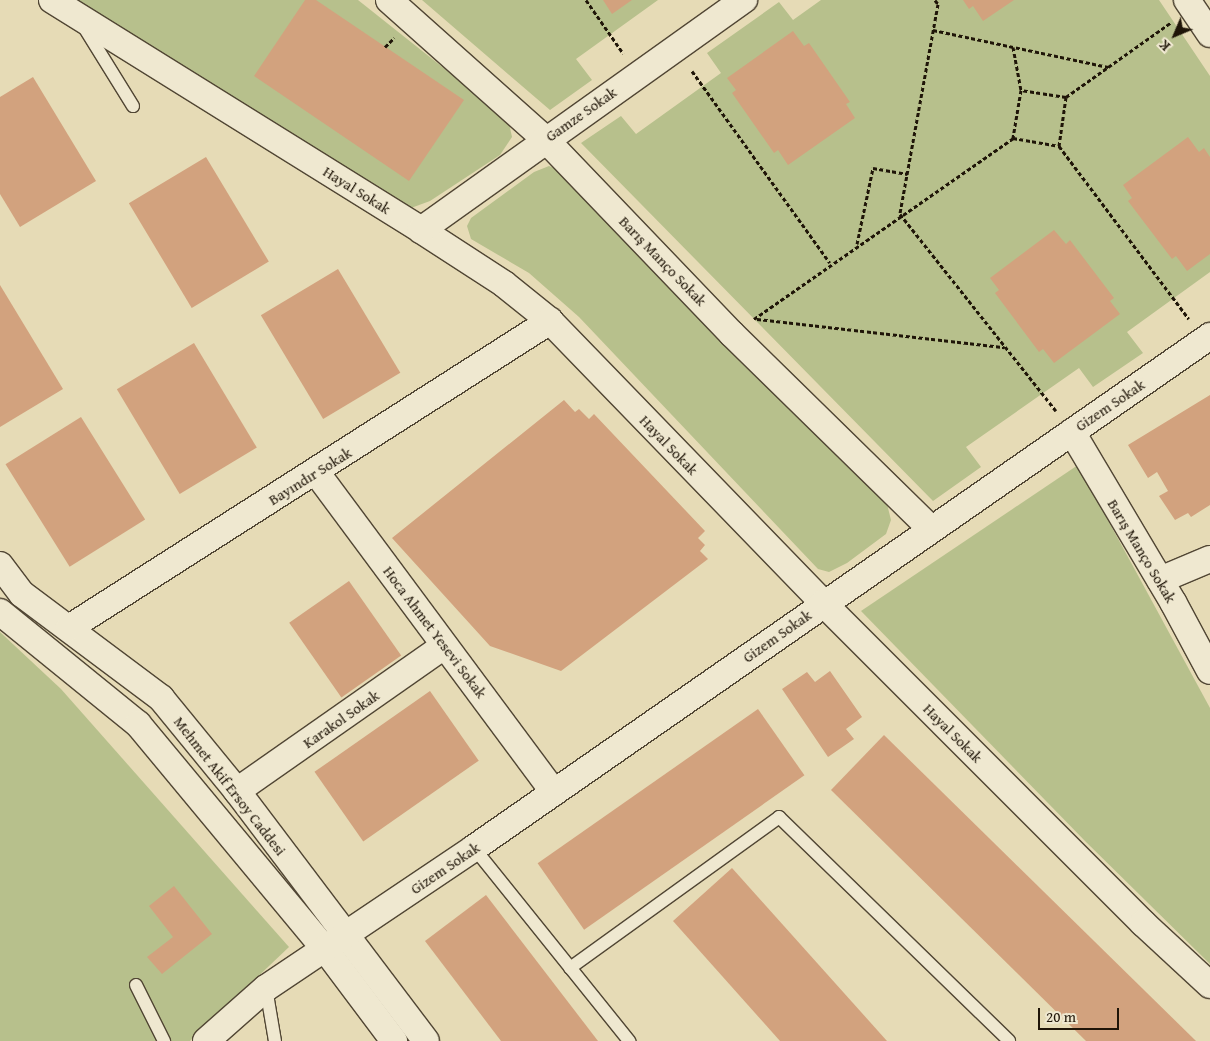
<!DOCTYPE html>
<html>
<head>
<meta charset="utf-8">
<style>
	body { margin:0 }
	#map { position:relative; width:1210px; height:1041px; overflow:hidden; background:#e6dbb6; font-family:"Gentium Book Plus",serif }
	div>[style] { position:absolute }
	.green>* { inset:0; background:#b7c08c }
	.building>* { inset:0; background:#d2a27e; transform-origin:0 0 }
	.path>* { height:3px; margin-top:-1.5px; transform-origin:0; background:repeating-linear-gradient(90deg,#1f1508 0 4px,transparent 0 6.5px) }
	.roads { filter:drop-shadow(1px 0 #514634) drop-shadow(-1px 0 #514634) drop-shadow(0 1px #514634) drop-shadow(0 -1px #514634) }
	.service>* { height:12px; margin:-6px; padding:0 6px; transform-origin:6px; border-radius:6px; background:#efe8d0 }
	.minor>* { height:26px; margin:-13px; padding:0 13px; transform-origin:13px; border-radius:13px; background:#efe8d0 }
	span { translate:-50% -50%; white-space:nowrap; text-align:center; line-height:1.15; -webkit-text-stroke:4.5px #efe8d0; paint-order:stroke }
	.street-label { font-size:15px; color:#1f1508 }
	.north { position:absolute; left:1150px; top:10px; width:50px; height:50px; -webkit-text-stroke:4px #efe8d0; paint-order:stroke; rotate:225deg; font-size:14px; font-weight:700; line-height:20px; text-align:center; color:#1f1508 }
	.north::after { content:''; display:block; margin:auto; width:18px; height:22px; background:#1f1508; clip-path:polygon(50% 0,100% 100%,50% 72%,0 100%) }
	.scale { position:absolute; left:1038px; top:1008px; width:81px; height:22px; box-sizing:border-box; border:2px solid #1f1508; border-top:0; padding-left:6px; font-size:15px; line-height:18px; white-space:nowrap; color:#1f1508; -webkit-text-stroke:4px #efe8d0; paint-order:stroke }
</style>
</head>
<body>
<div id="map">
	<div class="green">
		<i style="clip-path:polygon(74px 0,358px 0,499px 112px,509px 123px,512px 137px,500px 155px,430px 201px,411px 208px,394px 202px)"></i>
		<i style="clip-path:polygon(422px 0,658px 0,576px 59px,592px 80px,550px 110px)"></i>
		<i style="clip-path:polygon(821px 0,1159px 0,1210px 76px,1210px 272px,1127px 332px,1143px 353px,1093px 387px,1079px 368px,966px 447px,981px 467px,933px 501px,581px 143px,621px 116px,636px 134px,721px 73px,707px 53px,779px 2px,793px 20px)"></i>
		<i style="clip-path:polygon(549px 166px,559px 170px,885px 496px,891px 520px,886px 534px,847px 563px,829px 572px,818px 569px,579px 317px,529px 273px,471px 239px,467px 226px,471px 218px,534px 172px)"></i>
		<i style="clip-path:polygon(1078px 465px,1210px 708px,1210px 964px,1085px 841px,861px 611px)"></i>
		<i style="clip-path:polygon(0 632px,61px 689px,289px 947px,190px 1041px,0 1041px)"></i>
	</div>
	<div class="building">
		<i style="clip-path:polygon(305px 0,316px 0,464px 100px,409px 181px,254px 76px)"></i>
		<i style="clip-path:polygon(603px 0,632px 0,612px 14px)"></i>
		<i style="clip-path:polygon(963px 0,1014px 0,983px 21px,973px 6px,969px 9px)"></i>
		<i style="clip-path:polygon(793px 31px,804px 46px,809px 43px,850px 102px,846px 104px,855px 118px,788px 165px,778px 150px,774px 153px,732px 93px,736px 90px,727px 78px)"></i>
		<i style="clip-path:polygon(33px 77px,96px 181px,20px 227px,0 194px,0 97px)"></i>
		<i style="clip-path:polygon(1188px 137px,1199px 152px,1204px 148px,1210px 157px,1210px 254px,1187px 271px,1176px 256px,1172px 259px,1128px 201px,1132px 198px,1123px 185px)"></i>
		<i style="left:206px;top:157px;width:122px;height:90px;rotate:59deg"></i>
		<i style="clip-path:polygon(1054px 230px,1066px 244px,1070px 240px,1114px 298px,1110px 301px,1120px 314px,1054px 363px,1043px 349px,1039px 352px,995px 293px,999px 290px,990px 278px)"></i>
		<i style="left:338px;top:269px;width:121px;height:90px;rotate:59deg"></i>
		<i style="clip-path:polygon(0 285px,63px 389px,0 427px)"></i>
		<i style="left:194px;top:343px;width:122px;height:90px;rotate:59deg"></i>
		<i style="clip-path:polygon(1210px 395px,1210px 505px,1191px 517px,1188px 513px,1175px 520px,1159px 496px,1168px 491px,1157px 472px,1148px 478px,1128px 445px)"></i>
		<i style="clip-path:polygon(564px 400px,575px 412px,579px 409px,589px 419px,594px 414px,705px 531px,698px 538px,705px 545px,700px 551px,708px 559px,561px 671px,490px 646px,392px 538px)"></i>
		<i style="left:81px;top:417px;width:121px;height:89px;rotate:58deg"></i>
		<i style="left:349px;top:581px;width:91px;height:73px;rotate:55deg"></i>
		<i style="clip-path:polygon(830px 671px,862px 717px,846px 729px,854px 739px,828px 757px,782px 689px,807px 672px,815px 682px)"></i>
		<i style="left:430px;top:691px;width:85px;height:141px;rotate:55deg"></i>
		<i style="left:758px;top:709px;width:81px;height:269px;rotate:55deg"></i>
		<i style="clip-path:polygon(884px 735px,1196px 1041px,1086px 1041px,831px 790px)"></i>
		<i style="clip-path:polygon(732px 868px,887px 1041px,780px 1041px,673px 921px)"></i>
		<i style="clip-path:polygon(174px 886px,212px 934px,162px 974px,147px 957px,173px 937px,149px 906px)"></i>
		<i style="clip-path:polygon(486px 895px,598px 1041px,501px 1041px,425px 941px)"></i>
	</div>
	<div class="path">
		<i style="left:586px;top:0;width:65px;rotate:55.1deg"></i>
		<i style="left:935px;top:0;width:5px;rotate:53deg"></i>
		<i style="left:938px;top:4px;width:213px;rotate:100.3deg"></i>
		<i style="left:900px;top:214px;width:251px;rotate:51.6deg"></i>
		<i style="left:933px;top:30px;width:179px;rotate:11.9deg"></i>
		<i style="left:385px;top:47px;width:13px;rotate:-45deg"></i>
		<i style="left:1013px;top:47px;width:44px;rotate:79.5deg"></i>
		<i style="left:692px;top:71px;width:236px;rotate:54.3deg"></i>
		<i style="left:1066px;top:97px;width:128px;rotate:-35.4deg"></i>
		<i style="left:1059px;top:146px;width:216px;rotate:53.1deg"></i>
		<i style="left:857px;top:244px;width:78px;rotate:-78.1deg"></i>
		<i style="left:873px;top:168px;width:35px;rotate:10deg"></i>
		<i style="left:754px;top:319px;width:316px;rotate:-34.9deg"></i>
		<i style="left:1013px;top:138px;width:47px;rotate:9.9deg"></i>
		<i style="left:1059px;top:146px;width:49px;rotate:-81.9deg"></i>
		<i style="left:1066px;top:97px;width:46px;rotate:-171.2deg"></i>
		<i style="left:1021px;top:90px;width:49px;rotate:99.5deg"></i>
		<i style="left:757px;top:319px;width:249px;rotate:6.5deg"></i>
	</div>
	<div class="roads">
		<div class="service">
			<i style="left:84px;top:27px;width:93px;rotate:58.2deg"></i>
			<i style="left:474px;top:848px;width:248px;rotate:51.2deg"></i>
			<i style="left:570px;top:968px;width:258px;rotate:-35.8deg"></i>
			<i style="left:779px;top:817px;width:321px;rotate:44.2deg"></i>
			<i style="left:136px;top:985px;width:63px;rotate:63.4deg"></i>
			<i style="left:266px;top:988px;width:54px;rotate:80.4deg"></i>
		</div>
		<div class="minor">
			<i style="left:52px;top:0;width:435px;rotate:31.9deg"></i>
			<i style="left:421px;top:230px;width:99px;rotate:33deg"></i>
			<i style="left:504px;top:284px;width:59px;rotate:38.8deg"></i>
			<i style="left:550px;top:321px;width:392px;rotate:45.9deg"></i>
			<i style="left:823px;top:603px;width:453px;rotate:45deg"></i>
			<i style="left:1143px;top:923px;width:91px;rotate:42.8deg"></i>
			<i style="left:389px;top:0;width:209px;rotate:41.7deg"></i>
			<i style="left:545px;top:139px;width:270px;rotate:46.2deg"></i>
			<i style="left:732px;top:334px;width:279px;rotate:44.4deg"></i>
			<i style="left:1187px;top:0;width:41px;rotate:55.9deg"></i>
			<i style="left:421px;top:230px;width:397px;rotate:-35.5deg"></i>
			<i style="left:1072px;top:432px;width:198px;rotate:59.3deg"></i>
			<i style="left:1173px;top:602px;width:78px;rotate:61.8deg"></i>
			<i style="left:316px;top:472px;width:399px;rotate:53.4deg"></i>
			<i style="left:0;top:565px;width:36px;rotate:53deg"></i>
			<i style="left:22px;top:594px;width:174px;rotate:36.8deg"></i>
			<i style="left:161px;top:698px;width:120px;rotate:50.7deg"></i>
			<i style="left:237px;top:791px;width:313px;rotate:52.9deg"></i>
			<i style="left:1160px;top:580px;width:54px;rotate:-22.8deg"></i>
			<i style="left:0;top:612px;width:178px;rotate:39.1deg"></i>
			<i style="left:138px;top:724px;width:293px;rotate:50.3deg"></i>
			<i style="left:325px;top:949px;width:115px;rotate:53.1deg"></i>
			<i style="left:69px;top:628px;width:571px;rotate:-32.55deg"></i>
			<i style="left:237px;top:791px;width:253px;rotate:-35deg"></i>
			<i style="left:206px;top:1041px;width:80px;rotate:-41.5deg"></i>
			<i style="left:266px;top:988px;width:251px;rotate:-33.9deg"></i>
			<i style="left:474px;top:848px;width:897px;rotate:-34.82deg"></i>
		</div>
	</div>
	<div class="street-label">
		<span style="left:581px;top:114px;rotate:-35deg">Gamze Sokak</span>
		<span style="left:357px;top:190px;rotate:32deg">Hayal Sokak</span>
		<span style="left:663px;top:261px;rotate:46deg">Barış Manço Sokak</span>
		<span style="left:1110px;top:405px;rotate:-34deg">Gizem Sokak</span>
		<span style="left:669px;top:445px;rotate:46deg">Hayal Sokak</span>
		<span style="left:310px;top:476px;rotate:-32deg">Bayındır Sokak</span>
		<span style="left:1142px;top:551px;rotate:59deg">Barış Manço Sokak</span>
		<span style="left:435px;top:632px;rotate:53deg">Hoca Ahmet Yesevi Sokak</span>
		<span style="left:777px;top:636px;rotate:-35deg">Gizem Sokak</span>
		<span style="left:341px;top:719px;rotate:-35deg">Karakol Sokak</span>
		<span style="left:953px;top:733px;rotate:45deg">Hayal Sokak</span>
		<span style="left:230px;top:786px;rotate:52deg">Mehmet Akif Ersoy Caddesi</span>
		<span style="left:445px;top:868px;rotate:-34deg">Gizem Sokak</span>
	</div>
	<div class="north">K</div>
	<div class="scale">20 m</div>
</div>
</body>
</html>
